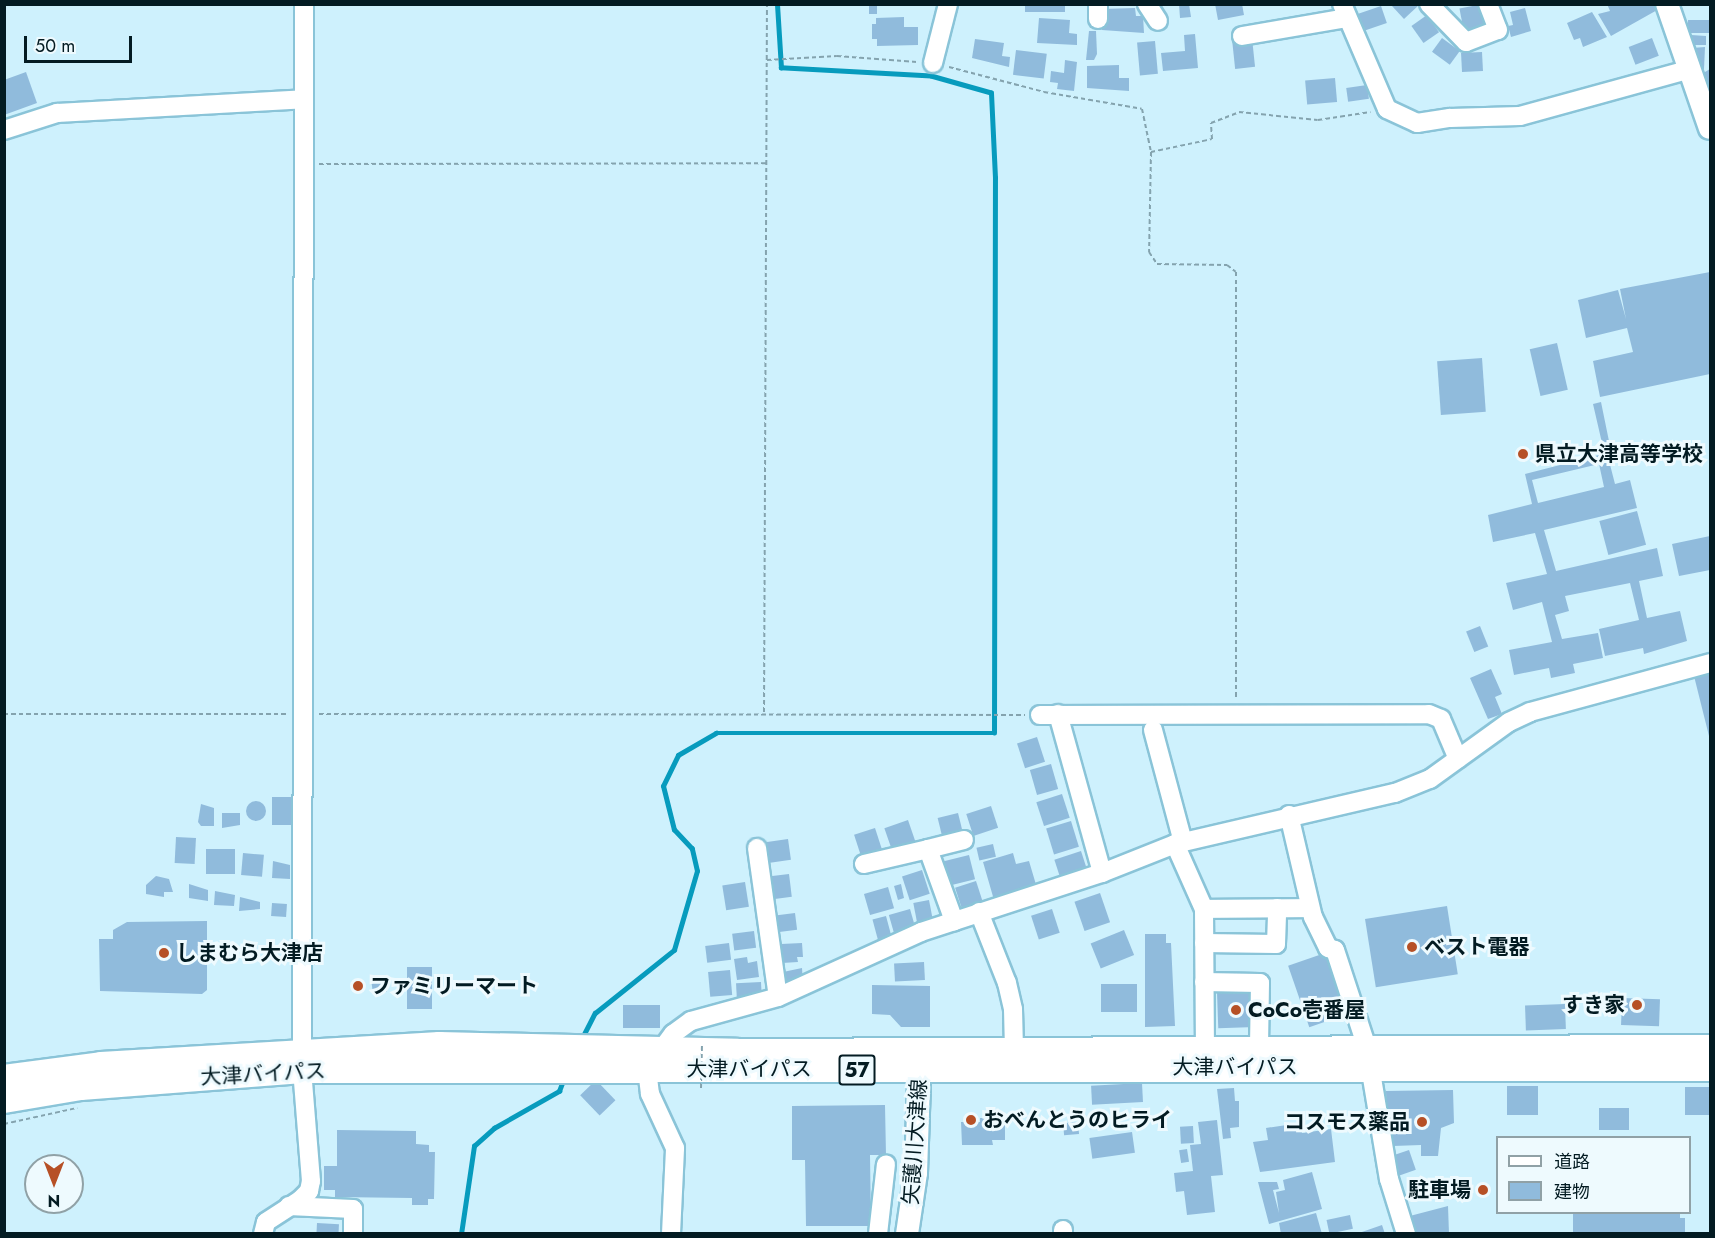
<!DOCTYPE html>
<html>
<head>
<meta charset="utf-8">
<style>
	body { margin:0 }
	#map { position:relative; width:1715px; height:1238px; overflow:hidden; background:#cef1fd; font-family:Jost,"Noto Sans JP",sans-serif }
	div>[style] { position:absolute }
	.stream>* { height:4.5px; margin:-2.25px; padding:0 2.25px; transform-origin:2.25px; border-radius:2.25px; background:#079bbd }
	.building>* { inset:0; background:#90bbdc; transform-origin:0 0 }
	.round { border-radius:50% }
	.path>* { height:2px; margin-top:-1px; transform-origin:0; background:repeating-linear-gradient(90deg,#84a3ae 0 4.5px,transparent 0 7.5px) }
	.roads { filter:drop-shadow(2px 0 #8ac4d8) drop-shadow(-2px 0 #8ac4d8) drop-shadow(0 2px #8ac4d8) drop-shadow(0 -2px #8ac4d8) }
	.minor>* { height:18px; margin:-9px; padding:0 9px; transform-origin:9px; border-radius:9px; background:#fff }
	.major>* { height:22px; margin:-11px; padding:0 11px; transform-origin:11px; border-radius:11px; background:#fff }
	.highway>* { height:26px; margin:-13px; padding:0 13px; transform-origin:13px; border-radius:13px; background:#fff }
	.path-bridge>* { height:2px; margin-top:-1px; transform-origin:0; background:repeating-linear-gradient(90deg,#84a3ae 0 4.5px,transparent 0 7.5px) }
	.dots>* { width:16px; height:16px; translate:-50% -50%; box-sizing:border-box; border:3px solid #eefafe; border-radius:50% }
	span { translate:-50% -50%; white-space:nowrap; text-align:center; line-height:1.15; -webkit-text-stroke:6px #eefafe; paint-order:stroke }
	.shield-label span { padding:2px 4px; background:#eefafe; border:2px solid; border-radius:4px; -webkit-text-stroke-width:0 }
	.shield-label { font-size:20px; color:#031b22; font-weight:700 }
	.poi-label { font-size:21px; color:#031b22; font-weight:700 }
	.left { translate:0 -50%; text-align:left }
	.right { translate:-100% -50%; text-align:right }
	.street-label { font-size:21px; color:#031b22 }
	.frame { position:absolute; inset:0; border:6px solid #031b22; pointer-events:none }
	.legend { position:absolute; left:1496px; top:1136px; width:195px; height:78px; box-sizing:border-box; background:#eefafe; border:2px solid #90a1a6; margin:0; padding:8px 10px; list-style:none; font-size:18px; color:#031b22 }
	.legend li { display:flex; align-items:center; gap:12px; height:30px }
	.legend b { width:30px; border:2px solid #90a1a6 }
	.north { position:absolute; left:24px; top:1154px; width:60px; height:60px; box-sizing:border-box; background:#eefafe; border:2px solid #90a1a6; border-radius:50%; rotate:180deg; font-size:16px; font-weight:700; line-height:24px; text-align:center; color:#031b22 }
	.north::after { content:''; display:block; margin:auto; width:21px; height:27px; background:#b65026; clip-path:polygon(50% 0,100% 100%,50% 72%,0 100%) }
	.scale { position:absolute; left:24px; top:36px; width:108px; height:27px; box-sizing:border-box; border:3px solid #031b22; border-top:0; padding-left:8px; font-size:18px; line-height:21px; white-space:nowrap; color:#031b22; -webkit-text-stroke:4px #eefafe; paint-order:stroke }
</style>
</head>
<body>
<div id="map">
	<div class="stream">
		<i style="left:581px;top:1040px;width:30px;rotate:-63deg"></i>
		<i style="left:595px;top:1013px;width:101px;rotate:-38.6deg"></i>
		<i style="left:674px;top:950px;width:82px;rotate:-73.8deg"></i>
		<i style="left:697px;top:871px;width:23px;rotate:-103deg"></i>
		<i style="left:692px;top:849px;width:26px;rotate:-133deg"></i>
		<i style="left:674px;top:830px;width:45px;rotate:-104deg"></i>
		<i style="left:663px;top:786px;width:34px;rotate:-64deg"></i>
		<i style="left:678px;top:755px;width:44px;rotate:-30.1deg"></i>
		<i style="left:716px;top:733px;width:278px"></i>
		<i style="left:994px;top:733px;width:555px;rotate:-89.9deg"></i>
		<i style="left:995px;top:178px;width:85px;rotate:-92.7deg"></i>
		<i style="left:991px;top:93px;width:62px;rotate:-164.2deg"></i>
		<i style="left:931px;top:76px;width:150px;rotate:-176.9deg"></i>
		<i style="left:781px;top:68px;width:64px;rotate:-93.6deg"></i>
		<i style="left:461px;top:1234px;width:89px;rotate:-81.6deg"></i>
		<i style="left:474px;top:1146px;width:27px;rotate:-42deg"></i>
		<i style="left:494px;top:1128px;width:75px;rotate:-29.6deg"></i>
		<i style="left:559px;top:1091px;width:14px;rotate:-69deg"></i>
	</div>
	<div class="building">
		<i style="left:869px;top:4px;width:8px;height:10px"></i>
		<i style="clip-path:polygon(1179px 4px,1189px 4px,1191px 17px,1180px 18px)"></i>
		<i style="clip-path:polygon(1215px 4px,1242px 4px,1244px 15px,1218px 20px)"></i>
		<i style="clip-path:polygon(1420px 4px,1404px 19px,1392px 6px,1393px 4px)"></i>
		<i style="left:1483px;top:4px;width:25px;height:24px;rotate:79deg"></i>
		<i style="clip-path:polygon(1607px 4px,1656px 4px,1659px 9px,1611px 36px,1598px 14px,1610px 11px)"></i>
		<i style="left:1025px;top:5px;width:40px;height:7px"></i>
		<i style="left:1381px;top:6px;width:18px;height:24px;rotate:71deg"></i>
		<i style="clip-path:polygon(1135px 8px,1136px 16px,1143px 16px,1144px 33px,1102px 30px,1101px 9px)"></i>
		<i style="clip-path:polygon(1525px 8px,1531px 31px,1511px 37px,1508px 26px,1513px 25px,1510px 12px)"></i>
		<i style="clip-path:polygon(1592px 12px,1607px 37px,1583px 47px,1580px 38px,1574px 40px,1567px 23px)"></i>
		<i style="left:1427px;top:15px;width:21px;height:19px;rotate:55deg"></i>
		<i style="clip-path:polygon(904px 17px,904px 27px,918px 27px,918px 45px,877px 46px,877px 39px,872px 39px,872px 24px,876px 24px,876px 18px)"></i>
		<i style="clip-path:polygon(1039px 18px,1070px 20px,1069px 33px,1077px 34px,1077px 45px,1037px 43px)"></i>
		<i style="left:1688px;top:20px;width:21px;height:13px"></i>
		<i style="clip-path:polygon(1089px 31px,1096px 31px,1097px 54px,1094px 60px,1086px 60px)"></i>
		<i style="clip-path:polygon(1195px 34px,1198px 68px,1163px 71px,1161px 53px,1185px 51px,1184px 35px)"></i>
		<i style="clip-path:polygon(1691px 35px,1706px 36px,1706px 45px,1690px 45px)"></i>
		<i style="left:1252px;top:38px;width:29px;height:20px;rotate:84deg"></i>
		<i style="left:1442px;top:38px;width:22px;height:17px;rotate:36deg"></i>
		<i style="left:1652px;top:38px;width:19px;height:25px;rotate:69deg"></i>
		<i style="clip-path:polygon(975px 39px,1004px 43px,1002px 56px,1010px 57px,1009px 67px,972px 58px)"></i>
		<i style="left:1155px;top:41px;width:33px;height:18px;rotate:85deg"></i>
		<i style="clip-path:polygon(1705px 47px,1704px 69px,1701px 69px,1692px 48px)"></i>
		<i style="left:1016px;top:50px;width:31px;height:25px;rotate:7deg"></i>
		<i style="left:1482px;top:52px;width:19px;height:21px;rotate:87deg"></i>
		<i style="clip-path:polygon(1065px 60px,1077px 62px,1074px 91px,1057px 89px,1058px 83px,1050px 82px,1051px 71px,1064px 73px)"></i>
		<i style="clip-path:polygon(1119px 65px,1119px 78px,1129px 78px,1129px 91px,1087px 88px,1087px 66px)"></i>
		<i style="clip-path:polygon(1710px 69px,1710px 95px,1700px 75px)"></i>
		<i style="clip-path:polygon(26px 72px,37px 103px,4px 115px,4px 80px)"></i>
		<i style="left:1335px;top:78px;width:24px;height:30px;rotate:85deg"></i>
		<i style="left:1367px;top:85px;width:14px;height:21px;rotate:82deg"></i>
		<i style="clip-path:polygon(1710px 272px,1710px 374px,1600px 397px,1593px 361px,1633px 352px,1627px 328px,1586px 338px,1578px 300px,1618px 290px,1626px 319px,1620px 289px)"></i>
		<i style="left:1557px;top:343px;width:48px;height:28px;rotate:77deg"></i>
		<i style="left:1482px;top:358px;width:54px;height:45px;rotate:86deg"></i>
		<i style="clip-path:polygon(1601px 402px,1610px 446px,1607px 453px,1596px 452px,1602px 443px,1593px 404px)"></i>
		<i style="clip-path:polygon(evenodd,1607px 453px,1615px 484px,1630px 480px,1637px 508px,1544px 530px,1556px 571px,1657px 548px,1663px 576px,1639px 581px,1647px 618px,1680px 611px,1687px 641px,1644px 654px,1643px 648px,1605px 656px,1599px 629px,1639px 620px,1630px 583px,1565px 596px,1569px 611px,1555px 615px,1562px 639px,1598px 633px,1603px 658px,1573px 664px,1575px 673px,1551px 678px,1549px 668px,1514px 675px,1509px 650px,1552px 642px,1542px 602px,1513px 610px,1506px 583px,1547px 574px,1535px 533px,1493px 542px,1488px 515px,1532px 504px,1525px 474px,1607px 453px,1599px 464px,1604px 487px,1538px 503px,1532px 480px,1599px 464px)"></i>
		<i style="left:1637px;top:511px;width:35px;height:39px;rotate:75deg"></i>
		<i style="clip-path:polygon(1710px 536px,1710px 570px,1679px 576px,1672px 544px)"></i>
		<i style="left:1480px;top:626px;width:22px;height:15px;rotate:68deg"></i>
		<i style="clip-path:polygon(1491px 669px,1502px 694px,1495px 697px,1502px 714px,1488px 719px,1470px 678px)"></i>
		<i style="clip-path:polygon(1710px 672px,1710px 740px,1694px 676px)"></i>
		<i style="left:1037px;top:737px;width:26px;height:21px;rotate:72deg"></i>
		<i style="left:1051px;top:764px;width:26px;height:22px;rotate:74deg"></i>
		<i style="left:1062px;top:794px;width:25px;height:27px;rotate:72deg"></i>
		<i style="left:272px;top:797px;width:20px;height:28px"></i>
		<i class="round" style="left:246px;top:801px;width:20px;height:20px"></i>
		<i style="clip-path:polygon(201px 804px,214px 808px,214px 826px,201px 826px,198px 822px)"></i>
		<i style="left:991px;top:806px;width:23px;height:26px;rotate:72deg"></i>
		<i style="clip-path:polygon(222px 813px,240px 813px,240px 825px,222px 828px)"></i>
		<i style="left:958px;top:813px;width:21px;height:21px;rotate:76deg"></i>
		<i style="left:908px;top:820px;width:24px;height:25px;rotate:71deg"></i>
		<i style="left:1071px;top:821px;width:27px;height:26px;rotate:73deg"></i>
		<i style="left:875px;top:828px;width:26px;height:22px;rotate:72deg"></i>
		<i style="left:176px;top:837px;width:20px;height:26px;rotate:3deg"></i>
		<i style="left:788px;top:839px;width:21px;height:28px;rotate:82deg"></i>
		<i style="left:993px;top:844px;width:13px;height:17px;rotate:77deg"></i>
		<i style="left:206px;top:849px;width:29px;height:25px"></i>
		<i style="left:1081px;top:851px;width:26px;height:28px;rotate:72deg"></i>
		<i style="left:243px;top:853px;width:21px;height:22px;rotate:5deg"></i>
		<i style="clip-path:polygon(1013px 853px,1016px 864px,1029px 861px,1037px 888px,994px 900px,983px 862px)"></i>
		<i style="left:969px;top:855px;width:25px;height:27px;rotate:76deg"></i>
		<i style="clip-path:polygon(273px 861px,290px 865px,290px 879px,272px 878px)"></i>
		<i style="left:922px;top:870px;width:25px;height:21px;rotate:72deg"></i>
		<i style="left:789px;top:874px;width:23px;height:21px;rotate:83deg"></i>
		<i style="clip-path:polygon(156px 876px,169px 879px,173px 892px,164px 892px,164px 897px,146px 894px,146px 885px)"></i>
		<i style="left:976px;top:881px;width:26px;height:22px;rotate:72deg"></i>
		<i style="left:745px;top:882px;width:25px;height:23px;rotate:81deg"></i>
		<i style="clip-path:polygon(189px 884px,208px 890px,208px 901px,189px 898px)"></i>
		<i style="clip-path:polygon(901px 884px,904px 898px,898px 900px,894px 886px)"></i>
		<i style="left:888px;top:887px;width:22px;height:25px;rotate:74deg"></i>
		<i style="clip-path:polygon(215px 891px,235px 895px,234px 906px,214px 905px)"></i>
		<i style="left:1100px;top:893px;width:31px;height:27px;rotate:71deg"></i>
		<i style="clip-path:polygon(240px 897px,260px 902px,260px 909px,239px 911px)"></i>
		<i style="left:929px;top:900px;width:20px;height:16px;rotate:79deg"></i>
		<i style="left:272px;top:903px;width:15px;height:13px;rotate:4deg"></i>
		<i style="left:1447px;top:906px;width:69px;height:83px;rotate:81deg"></i>
		<i style="left:910px;top:909px;width:22px;height:22px;rotate:74deg"></i>
		<i style="left:1052px;top:909px;width:25px;height:22px;rotate:72deg"></i>
		<i style="left:795px;top:913px;width:17px;height:20px;rotate:83deg"></i>
		<i style="left:886px;top:916px;width:23px;height:14px;rotate:75deg"></i>
		<i style="clip-path:polygon(207px 921px,207px 990px,202px 994px,100px 991px,99px 939px,113px 939px,113px 930px,127px 922px)"></i>
		<i style="left:1124px;top:930px;width:27px;height:36px;rotate:68deg"></i>
		<i style="left:754px;top:931px;width:17px;height:22px;rotate:83deg"></i>
		<i style="clip-path:polygon(1145px 934px,1166px 934px,1166px 943px,1171px 943px,1175px 1026px,1145px 1027px)"></i>
		<i style="left:729px;top:943px;width:17px;height:24px;rotate:83deg"></i>
		<i style="clip-path:polygon(802px 943px,803px 957px,797px 957px,798px 962px,782px 963px,781px 944px)"></i>
		<i style="left:1325px;top:953px;width:65px;height:39px;rotate:71deg"></i>
		<i style="clip-path:polygon(747px 957px,748px 963px,757px 961px,759px 977px,737px 980px,734px 959px)"></i>
		<i style="left:924px;top:962px;width:18px;height:30px;rotate:87deg"></i>
		<i style="left:407px;top:967px;width:25px;height:42px"></i>
		<i style="clip-path:polygon(802px 968px,803px 986px,785px 990px,783px 972px)"></i>
		<i style="left:730px;top:970px;width:25px;height:22px;rotate:85deg"></i>
		<i style="left:385px;top:978px;width:14px;height:14px;rotate:82deg"></i>
		<i style="left:761px;top:982px;width:17px;height:25px;rotate:87deg"></i>
		<i style="left:1137px;top:984px;width:28px;height:36px;rotate:90deg"></i>
		<i style="clip-path:polygon(872px 985px,930px 986px,930px 1027px,901px 1027px,890px 1015px,872px 1014px)"></i>
		<i style="left:1254px;top:991px;width:36px;height:37px;rotate:88deg"></i>
		<i style="left:1622px;top:998px;width:38px;height:27px;rotate:2deg"></i>
		<i style="left:1565px;top:1004px;width:25px;height:40px;rotate:88deg"></i>
		<i style="left:660px;top:1005px;width:23px;height:37px;rotate:90deg"></i>
		<i style="left:596px;top:1080px;width:28px;height:22px;rotate:46deg"></i>
		<i style="left:1142px;top:1083px;width:19px;height:51px;rotate:87deg"></i>
		<i style="left:1507px;top:1086px;width:31px;height:29px"></i>
		<i style="left:1685px;top:1087px;width:25px;height:28px"></i>
		<i style="clip-path:polygon(1234px 1088px,1235px 1101px,1239px 1101px,1239px 1127px,1230px 1128px,1231px 1138px,1223px 1139px,1217px 1089px)"></i>
		<i style="clip-path:polygon(1453px 1090px,1454px 1123px,1441px 1128px,1438px 1156px,1421px 1156px,1421px 1145px,1393px 1146px,1392px 1135px,1387px 1128px,1386px 1091px)"></i>
		<i style="clip-path:polygon(885px 1105px,886px 1155px,870px 1155px,871px 1226px,806px 1226px,805px 1160px,792px 1160px,792px 1106px)"></i>
		<i style="left:1599px;top:1108px;width:30px;height:22px"></i>
		<i style="clip-path:polygon(980px 1118px,990px 1118px,990px 1124px,1005px 1124px,1005px 1140px,992px 1140px,993px 1145px,962px 1145px,961px 1122px,980px 1122px)"></i>
		<i style="clip-path:polygon(1217px 1120px,1223px 1175px,1211px 1176px,1215px 1212px,1187px 1215px,1184px 1191px,1176px 1192px,1174px 1173px,1193px 1171px,1190px 1145px,1201px 1144px,1198px 1122px)"></i>
		<i style="left:1078px;top:1122px;width:12px;height:15px;rotate:85deg"></i>
		<i style="clip-path:polygon(1300px 1123px,1302px 1133px,1331px 1129px,1335px 1162px,1260px 1172px,1253px 1142px,1268px 1140px,1266px 1128px)"></i>
		<i style="left:1193px;top:1126px;width:17px;height:13px;rotate:87deg"></i>
		<i style="clip-path:polygon(337px 1130px,416px 1131px,416px 1144px,429px 1145px,429px 1152px,435px 1152px,434px 1199px,428px 1199px,428px 1205px,412px 1205px,412px 1198px,335px 1197px,335px 1190px,324px 1190px,324px 1166px,337px 1166px)"></i>
		<i style="left:1132px;top:1132px;width:21px;height:43px;rotate:82deg"></i>
		<i style="left:1187px;top:1149px;width:13px;height:8px;rotate:81deg"></i>
		<i style="left:1409px;top:1150px;width:21px;height:18px;rotate:71deg"></i>
		<i style="clip-path:polygon(1312px 1172px,1322px 1209px,1269px 1224px,1258px 1182px,1277px 1182px,1279px 1189px,1273px 1190px,1279px 1213px,1276px 1192px,1285px 1190px,1283px 1180px)"></i>
		<i style="clip-path:polygon(1448px 1206px,1449px 1234px,1410px 1234px,1406px 1217px)"></i>
		<i style="clip-path:polygon(1573px 1212px,1680px 1212px,1680px 1218px,1685px 1218px,1685px 1234px,1573px 1234px)"></i>
		<i style="clip-path:polygon(1316px 1213px,1322px 1234px,1281px 1234px,1279px 1223px)"></i>
		<i style="left:1350px;top:1215px;width:14px;height:24px;rotate:78deg"></i>
		<i style="left:317px;top:1223px;width:22px;height:11px;rotate:3deg"></i>
		<i style="clip-path:polygon(1382px 1225px,1385px 1234px,1359px 1234px,1359px 1233px)"></i>
	</div>
	<div class="path">
		<i style="left:767px;top:60px;width:70px;rotate:-3.3deg"></i>
		<i style="left:837px;top:56px;width:80px;rotate:4.3deg"></i>
		<i style="left:949px;top:67px;width:98px;rotate:14.7deg"></i>
		<i style="left:1044px;top:92px;width:99px;rotate:9.8deg"></i>
		<i style="left:1142px;top:109px;width:44px;rotate:78.2deg"></i>
		<i style="left:1151px;top:152px;width:100px;rotate:91.1deg"></i>
		<i style="left:1149px;top:252px;width:14px;rotate:56deg"></i>
		<i style="left:1157px;top:264px;width:70px;rotate:0.8deg"></i>
		<i style="left:1227px;top:265px;width:11px;rotate:38deg"></i>
		<i style="left:1236px;top:272px;width:426px;rotate:90deg"></i>
		<i style="left:1151px;top:152px;width:62px;rotate:-12deg"></i>
		<i style="left:1212px;top:139px;width:16px;rotate:-94deg"></i>
		<i style="left:1211px;top:123px;width:30px;rotate:-21deg"></i>
		<i style="left:1239px;top:112px;width:79px;rotate:5.8deg"></i>
		<i style="left:1318px;top:120px;width:53px;rotate:-8.7deg"></i>
		<i style="left:319px;top:164px;width:447px;rotate:-0.1deg"></i>
		<i style="left:764px;top:712px;width:708px;rotate:-89.76deg"></i>
		<i style="left:4px;top:714px;width:283px"></i>
		<i style="left:319px;top:714px;width:706px;rotate:0.08deg"></i>
		<i style="left:4px;top:1124px;width:75px;rotate:-12.4deg"></i>
	</div>
	<div class="roads">
		<div class="minor">
			<i style="left:1147px;top:4px;width:20px;rotate:57deg"></i>
			<i style="left:1342px;top:4px;width:114px;rotate:66.8deg"></i>
			<i style="left:1387px;top:109px;width:33px;rotate:25deg"></i>
			<i style="left:1417px;top:123px;width:33px;rotate:-9deg"></i>
			<i style="left:1450px;top:118px;width:70px;rotate:-1.6deg"></i>
			<i style="left:1520px;top:116px;width:173px;rotate:-15.4deg"></i>
			<i style="left:1429px;top:4px;width:53px;rotate:45.8deg"></i>
			<i style="left:1466px;top:42px;width:34px;rotate:-21deg"></i>
			<i style="left:1498px;top:30px;width:28px;rotate:-111deg"></i>
			<i style="left:1098px;top:19px;width:15px;rotate:-90deg"></i>
			<i style="left:1242px;top:36px;width:107px;rotate:-9.7deg"></i>
			<i style="left:933px;top:63px;width:61px;rotate:-75.7deg"></i>
			<i style="left:4px;top:130px;width:56px;rotate:-17.8deg"></i>
			<i style="left:57px;top:113px;width:247px;rotate:-3.2deg"></i>
			<i style="left:1058px;top:714px;width:165px;rotate:74.5deg"></i>
			<i style="left:1040px;top:715px;width:389px;rotate:-0.1deg"></i>
			<i style="left:1429px;top:714px;width:13px;rotate:23deg"></i>
			<i style="left:1441px;top:719px;width:43px;rotate:67deg"></i>
			<i style="left:1153px;top:730px;width:116px;rotate:75deg"></i>
			<i style="left:1289px;top:815px;width:105px;rotate:76.8deg"></i>
			<i style="left:1313px;top:917px;width:34px;rotate:64deg"></i>
			<i style="left:1328px;top:948px;width:7px;rotate:16deg"></i>
			<i style="left:1335px;top:950px;width:103px;rotate:71.9deg"></i>
			<i style="left:1367px;top:1048px;width:133px;rotate:80.5deg"></i>
			<i style="left:1389px;top:1179px;width:58px;rotate:72.8deg"></i>
			<i style="left:1175px;top:844px;width:71px;rotate:66deg"></i>
			<i style="left:1204px;top:909px;width:106px;rotate:-0.5deg"></i>
			<i style="left:757px;top:848px;width:150px;rotate:82deg"></i>
			<i style="left:928px;top:849px;width:37px;rotate:-14deg"></i>
			<i style="left:864px;top:864px;width:66px;rotate:-13.2deg"></i>
			<i style="left:928px;top:849px;width:77px;rotate:70.1deg"></i>
			<i style="left:1204px;top:909px;width:140px;rotate:89.6deg"></i>
			<i style="left:979px;top:912px;width:76px;rotate:68.5deg"></i>
			<i style="left:1007px;top:983px;width:27px;rotate:77deg"></i>
			<i style="left:1013px;top:1009px;width:41px;rotate:88.6deg"></i>
			<i style="left:1204px;top:943px;width:72px;rotate:0.8deg"></i>
			<i style="left:1276px;top:944px;width:36px;rotate:-88deg"></i>
			<i style="left:1204px;top:982px;width:56px;rotate:1deg"></i>
			<i style="left:1260px;top:983px;width:66px;rotate:90.9deg"></i>
			<i style="left:289px;top:1206px;width:64px;rotate:2.7deg"></i>
			<i style="left:353px;top:1209px;width:25px;rotate:90deg"></i>
			<i style="left:1063px;top:1230px;width:4px;rotate:90deg"></i>
			<i style="left:263px;top:1234px;width:12px;rotate:-76deg"></i>
			<i style="left:266px;top:1222px;width:40px;rotate:-32.9deg"></i>
			<i style="left:300px;top:1200px;width:13px;rotate:-45deg"></i>
			<i style="left:309px;top:1191px;width:10px;rotate:-79deg"></i>
			<i style="left:311px;top:1181px;width:111px;rotate:-94.6deg"></i>
			<i style="left:302px;top:1070px;width:1066px;rotate:-89.89deg"></i>
			<i style="left:671px;top:1234px;width:86px;rotate:-87.3deg"></i>
			<i style="left:675px;top:1148px;width:60px;rotate:-114.8deg"></i>
			<i style="left:650px;top:1094px;width:25px;rotate:-97deg"></i>
			<i style="left:647px;top:1069px;width:44px;rotate:-53.4deg"></i>
			<i style="left:673px;top:1034px;width:22px;rotate:-36deg"></i>
			<i style="left:691px;top:1021px;width:90px;rotate:-15.4deg"></i>
			<i style="left:778px;top:997px;width:157px;rotate:-24.4deg"></i>
			<i style="left:921px;top:932px;width:190px;rotate:-18.1deg"></i>
			<i style="left:1102px;top:873px;width:79px;rotate:-21.7deg"></i>
			<i style="left:1175px;top:844px;width:226px;rotate:-13.1deg"></i>
			<i style="left:1395px;top:793px;width:38px;rotate:-22deg"></i>
			<i style="left:1430px;top:779px;width:97px;rotate:-35.8deg"></i>
			<i style="left:1509px;top:722px;width:23px;rotate:-25deg"></i>
			<i style="left:1530px;top:712px;width:187px;rotate:-15.2deg"></i>
			<i style="left:878px;top:1234px;width:70px;rotate:-83.5deg"></i>
		</div>
		<div class="major">
			<i style="left:1667px;top:4px;width:131px;rotate:70.9deg"></i>
			<i style="left:907px;top:1234px;width:62px;rotate:-81.6deg"></i>
			<i style="left:916px;top:1173px;width:120px;rotate:-88.1deg"></i>
		</div>
		<div class="highway">
			<i style="left:4px;top:1078px;width:98px;rotate:-7.6deg"></i>
			<i style="left:101px;top:1065px;width:339px;rotate:-3.4deg"></i>
			<i style="left:439px;top:1045px;width:298px;rotate:1.3deg"></i>
			<i style="left:737px;top:1052px;width:973px;rotate:-0.24deg"></i>
			<i style="left:4px;top:1100px;width:78px;rotate:-9.6deg"></i>
			<i style="left:81px;top:1087px;width:222px;rotate:-4.4deg"></i>
			<i style="left:302px;top:1070px;width:1408px;rotate:-0.08deg"></i>
		</div>
	</div>
	<div class="path-bridge">
		<i style="left:701px;top:1088px;width:45px;rotate:-88.7deg"></i>
	</div>
	<div class="dots">
		<i style="left:1523px;top:454px;background:#b65026"></i>
		<i style="left:1412px;top:947px;background:#b65026"></i>
		<i style="left:164px;top:953px;background:#b65026"></i>
		<i style="left:358px;top:986px;background:#b65026"></i>
		<i style="left:1637px;top:1005px;background:#b65026"></i>
		<i style="left:1236px;top:1010px;background:#b65026"></i>
		<i style="left:971px;top:1120px;background:#b65026"></i>
		<i style="left:1422px;top:1122px;background:#b65026"></i>
		<i style="left:1483px;top:1190px;background:#b65026"></i>
	</div>
	<div class="shield-label">
		<span style="left:857px;top:1070px">57</span>
	</div>
	<div class="poi-label">
		<span class="left" style="left:1535px;top:454px">県立大津高等学校</span>
		<span class="left" style="left:1424px;top:947px">ベスト電器</span>
		<span class="left" style="left:176px;top:953px">しまむら大津店</span>
		<span class="left" style="left:370px;top:986px">ファミリーマート</span>
		<span class="right" style="left:1625px;top:1005px">すき家</span>
		<span class="left" style="left:1248px;top:1010px">CoCo壱番屋</span>
		<span class="left" style="left:983px;top:1120px">おべんとうのヒライ</span>
		<span class="right" style="left:1410px;top:1122px">コスモス薬品</span>
		<span class="right" style="left:1471px;top:1190px">駐車場</span>
	</div>
	<div class="street-label">
		<span style="left:1235px;top:1067px">大津バイパス</span>
		<span style="left:749px;top:1069px">大津バイパス</span>
		<span style="left:263px;top:1074px;rotate:-3deg">大津バイパス</span>
		<span style="left:915px;top:1142px;rotate:-86deg">矢護川大津線</span>
	</div>
	<div class="frame"></div>
	<ul class="legend">
	<li><b style="height:8px;background:#fff"></b>道路</li>
	<li><b style="height:16px;background:#90bbdc"></b>建物</li>
	</ul>
	<div class="north">N</div>
	<div class="scale">50 m</div>
</div>
</body>
</html>
